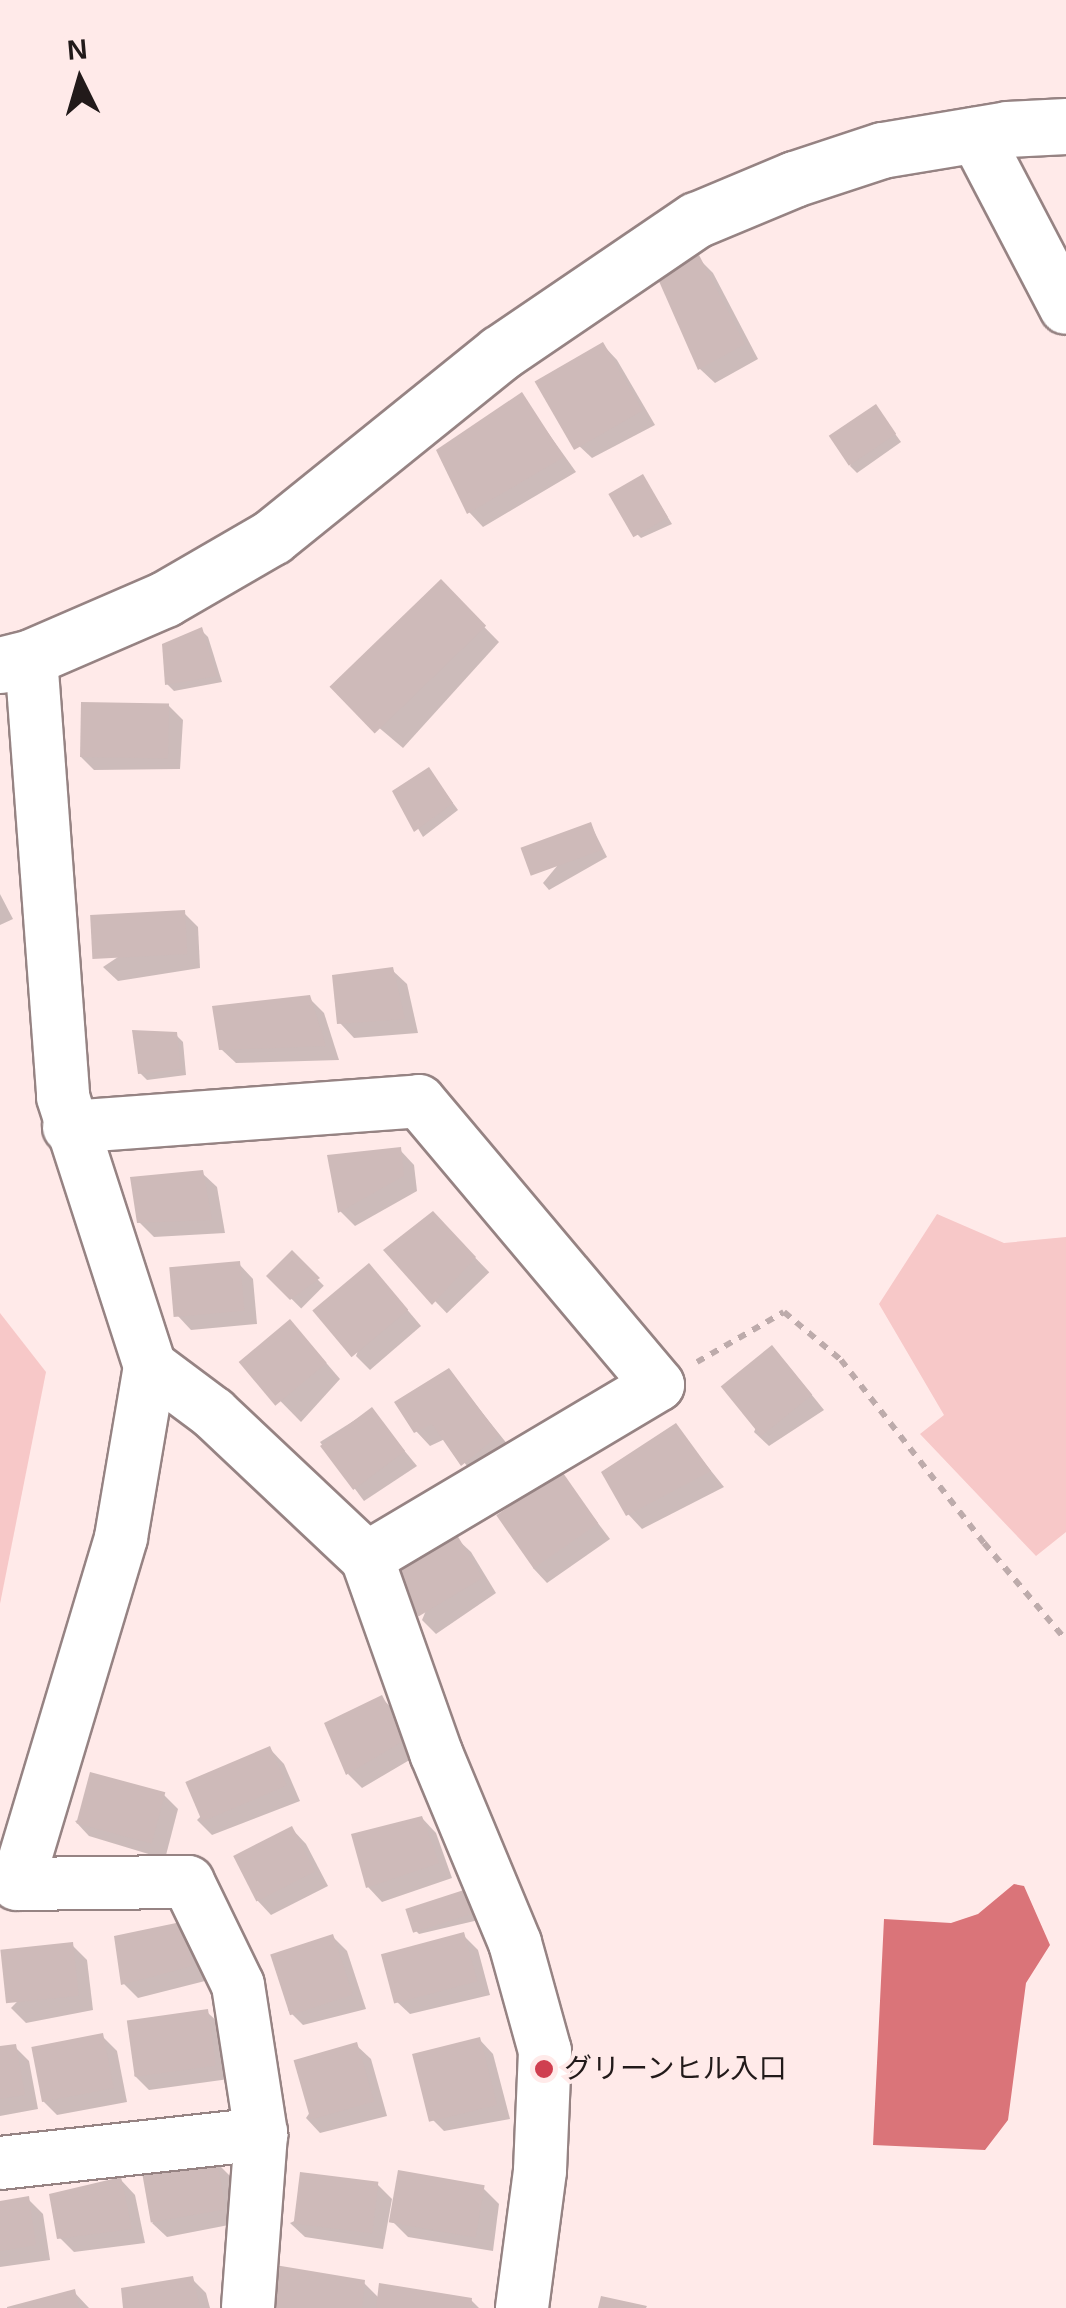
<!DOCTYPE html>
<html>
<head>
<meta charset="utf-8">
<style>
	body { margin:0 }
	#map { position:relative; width:1066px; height:2308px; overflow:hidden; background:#ffeae9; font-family:Arial,"Noto Sans JP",sans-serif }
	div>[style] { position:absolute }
	.green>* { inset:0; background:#f7c8c8 }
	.water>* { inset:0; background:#da7479 }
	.shadow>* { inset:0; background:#0003; transform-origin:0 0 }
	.building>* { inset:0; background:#cebab9; transform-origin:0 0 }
	.path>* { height:6px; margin-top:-3px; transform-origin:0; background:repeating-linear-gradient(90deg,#bdabab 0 8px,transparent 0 16px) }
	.roads { filter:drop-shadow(2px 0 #968383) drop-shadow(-2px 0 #968383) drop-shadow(0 2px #968383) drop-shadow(0 -2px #968383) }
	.street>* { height:52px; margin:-26px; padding:0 26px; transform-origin:26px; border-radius:26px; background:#fff }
	.secondary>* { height:55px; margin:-27.5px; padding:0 27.5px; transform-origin:27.5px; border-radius:27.5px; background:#fff }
	.dots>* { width:28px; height:28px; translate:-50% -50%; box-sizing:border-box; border:5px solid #ffeae9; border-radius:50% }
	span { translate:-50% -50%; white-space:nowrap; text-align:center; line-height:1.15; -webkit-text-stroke:8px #ffeae9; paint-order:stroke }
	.poi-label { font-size:28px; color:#221a1a }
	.left { translate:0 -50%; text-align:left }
	.north { position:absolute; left:30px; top:30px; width:100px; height:100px; -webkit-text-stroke:8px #ffeae9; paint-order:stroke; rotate:355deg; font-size:28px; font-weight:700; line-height:40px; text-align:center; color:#221a1a }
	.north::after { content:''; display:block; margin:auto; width:35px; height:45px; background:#221a1a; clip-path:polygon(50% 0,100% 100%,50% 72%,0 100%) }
</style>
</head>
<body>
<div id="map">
	<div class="green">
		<i style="clip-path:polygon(937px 1214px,1004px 1243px,1066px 1237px,1066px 1532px,1036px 1556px,920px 1434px,944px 1415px,879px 1304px)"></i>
		<i style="clip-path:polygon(0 1313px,46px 1372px,0 1604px)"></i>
	</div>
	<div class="water">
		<i style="clip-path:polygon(1014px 1884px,1024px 1886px,1050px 1945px,1026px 1983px,1008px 2120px,985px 2150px,873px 2145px,884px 1919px,951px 1923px,978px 1914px)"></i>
	</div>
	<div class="shadow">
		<i style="clip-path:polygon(698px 258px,713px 273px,758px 359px,715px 383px,700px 369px)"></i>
		<i style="clip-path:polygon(603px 345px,617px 360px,655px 425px,592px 458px,577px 444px)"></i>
		<i style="clip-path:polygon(521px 395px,576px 472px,483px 527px,469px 512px)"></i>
		<i style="clip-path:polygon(876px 407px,901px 442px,857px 473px,850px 466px)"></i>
		<i style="clip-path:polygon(643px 477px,672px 524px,641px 538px,634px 531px)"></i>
		<i style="clip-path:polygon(441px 583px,499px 642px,403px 748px,358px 710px)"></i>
		<i style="clip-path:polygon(201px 630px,208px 637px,222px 682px,174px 691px,167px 684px)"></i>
		<i style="clip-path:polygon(168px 705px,183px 720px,180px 769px,94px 770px,80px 756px)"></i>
		<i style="clip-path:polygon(429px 770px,458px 810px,423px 837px,396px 791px)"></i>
		<i style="clip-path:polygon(591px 825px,607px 857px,549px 890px,543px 883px)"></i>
		<i style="clip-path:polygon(0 894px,13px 919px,0 925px)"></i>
		<i style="clip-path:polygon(184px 913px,198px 927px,200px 968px,118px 981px,103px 967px)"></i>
		<i style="clip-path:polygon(392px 970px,407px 984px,418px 1033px,354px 1038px,340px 1023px)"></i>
		<i style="clip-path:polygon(309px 998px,324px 1013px,339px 1060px,236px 1063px,221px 1049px)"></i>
		<i style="clip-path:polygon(176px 1035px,183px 1042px,186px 1075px,147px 1080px,140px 1073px)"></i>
		<i style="clip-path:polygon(400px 1150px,414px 1165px,417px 1191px,355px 1226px,340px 1211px)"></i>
		<i style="clip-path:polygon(202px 1173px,217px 1187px,225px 1233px,154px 1237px,139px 1222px)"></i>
		<i style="left:433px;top:1214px;width:81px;height:59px;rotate:46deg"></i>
		<i style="left:292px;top:1254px;width:45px;height:32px;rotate:45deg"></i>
		<i style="clip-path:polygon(239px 1264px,253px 1279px,257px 1324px,191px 1330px,177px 1315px)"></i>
		<i style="clip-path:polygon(383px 1281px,421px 1326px,370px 1370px,356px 1356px)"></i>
		<i style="clip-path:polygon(304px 1337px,340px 1379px,301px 1422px,246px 1366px)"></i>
		<i style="clip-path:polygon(786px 1363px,824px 1410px,769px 1446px,754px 1432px)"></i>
		<i style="clip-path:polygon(449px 1371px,512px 1450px,477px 1478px,445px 1439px,430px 1446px,416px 1431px)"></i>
		<i style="clip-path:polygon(371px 1410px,417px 1466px,364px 1501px,320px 1442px)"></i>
		<i style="clip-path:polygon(675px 1426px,724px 1487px,642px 1529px,628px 1514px)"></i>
		<i style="clip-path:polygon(560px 1473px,610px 1539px,547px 1583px,533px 1568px)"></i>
		<i style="clip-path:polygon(456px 1538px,471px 1552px,496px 1593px,436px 1634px,422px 1620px)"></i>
		<i style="clip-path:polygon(382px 1698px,396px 1713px,418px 1755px,362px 1788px,348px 1774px)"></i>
		<i style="clip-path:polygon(270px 1749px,284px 1764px,300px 1801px,212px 1835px,197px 1820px)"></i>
		<i style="clip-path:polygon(164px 1795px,178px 1809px,165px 1859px,89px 1836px,75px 1821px)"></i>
		<i style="clip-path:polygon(422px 1818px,436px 1833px,452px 1878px,382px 1902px,368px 1887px)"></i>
		<i style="clip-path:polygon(292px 1829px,306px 1844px,328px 1886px,271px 1915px,257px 1900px)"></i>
		<i style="clip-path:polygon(476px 1898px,483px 1919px,419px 1934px,412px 1927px)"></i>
		<i style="clip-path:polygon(181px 1925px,195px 1940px,205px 1981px,138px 1998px,123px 1983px)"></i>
		<i style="clip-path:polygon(463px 1935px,478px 1950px,490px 1995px,410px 2014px,395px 2000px)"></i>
		<i style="clip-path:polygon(332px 1936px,347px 1951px,366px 2009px,303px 2025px,288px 2010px)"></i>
		<i style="clip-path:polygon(72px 1945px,87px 1960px,93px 2010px,26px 2023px,11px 2008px)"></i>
		<i style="clip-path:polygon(207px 2012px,222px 2026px,229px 2079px,149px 2090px,134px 2075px)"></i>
		<i style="clip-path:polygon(102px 2036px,117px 2051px,127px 2102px,57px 2115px,43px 2101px)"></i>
		<i style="clip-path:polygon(479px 2039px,493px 2054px,510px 2119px,444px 2131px,429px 2116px)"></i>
		<i style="clip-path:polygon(356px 2045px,371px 2059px,387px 2116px,320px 2133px,306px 2118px)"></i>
		<i style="clip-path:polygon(15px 2047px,29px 2061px,38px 2109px,0 2116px,0 2049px)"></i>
		<i style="clip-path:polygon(216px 2162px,231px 2177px,239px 2223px,167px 2237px,152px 2223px)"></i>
		<i style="clip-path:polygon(121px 2180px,135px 2195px,145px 2243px,74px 2252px,60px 2238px)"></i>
		<i style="clip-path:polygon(377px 2184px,392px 2199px,383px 2249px,305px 2237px,290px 2223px)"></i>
		<i style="clip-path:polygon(484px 2189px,499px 2204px,493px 2251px,408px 2237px,393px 2222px)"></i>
		<i style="clip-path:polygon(28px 2199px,43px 2214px,50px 2260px,0 2267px,0 2203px)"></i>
		<i style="clip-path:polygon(192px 2279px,206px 2293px,210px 2308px,125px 2308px)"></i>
		<i style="clip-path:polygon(364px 2283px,380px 2299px,471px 2300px,479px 2308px,271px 2308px)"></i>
		<i style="clip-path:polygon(74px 2292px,89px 2308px,12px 2308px)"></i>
	</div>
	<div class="building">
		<i style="clip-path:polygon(699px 255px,745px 344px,698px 370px,658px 279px)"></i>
		<i style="left:603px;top:342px;width:79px;height:79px;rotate:60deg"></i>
		<i style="clip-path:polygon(522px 392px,564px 457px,467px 514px,436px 450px)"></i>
		<i style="left:876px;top:404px;width:36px;height:57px;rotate:56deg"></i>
		<i style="left:643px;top:474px;width:50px;height:40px;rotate:60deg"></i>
		<i style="left:441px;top:579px;width:65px;height:155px;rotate:46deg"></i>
		<i style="clip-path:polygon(202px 627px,217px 676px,165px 685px,162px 644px)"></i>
		<i style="left:81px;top:702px;width:88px;height:55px;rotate:1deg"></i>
		<i style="clip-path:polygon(429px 767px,453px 803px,414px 832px,392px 791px)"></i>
		<i style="left:591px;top:822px;width:30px;height:75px;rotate:70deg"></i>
		<i style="left:185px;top:910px;width:44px;height:95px;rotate:87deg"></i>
		<i style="clip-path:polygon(393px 967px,405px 1019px,337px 1024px,332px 975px)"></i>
		<i style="clip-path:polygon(310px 995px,326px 1046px,219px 1050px,212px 1006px)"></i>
		<i style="clip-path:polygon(132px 1030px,177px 1032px,181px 1069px,138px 1074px)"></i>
		<i style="clip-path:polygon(401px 1147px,404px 1176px,338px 1213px,327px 1155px)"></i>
		<i style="clip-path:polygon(203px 1170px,212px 1220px,137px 1223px,130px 1177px)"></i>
		<i style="clip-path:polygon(433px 1211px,476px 1257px,432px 1305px,383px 1250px)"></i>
		<i style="clip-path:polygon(292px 1250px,320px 1278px,290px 1300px,266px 1276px)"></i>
		<i style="left:240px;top:1261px;width:50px;height:71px;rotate:85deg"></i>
		<i style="left:369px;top:1263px;width:61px;height:74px;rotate:50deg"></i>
		<i style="left:290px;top:1319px;width:57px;height:67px;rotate:50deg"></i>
		<i style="left:772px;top:1345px;width:64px;height:66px;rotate:51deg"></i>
		<i style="clip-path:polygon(449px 1368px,499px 1435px,461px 1466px,432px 1424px,414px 1433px,394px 1402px)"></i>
		<i style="left:372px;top:1407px;width:55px;height:65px;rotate:53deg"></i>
		<i style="clip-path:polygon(676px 1423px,711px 1471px,626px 1516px,601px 1472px)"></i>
		<i style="left:561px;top:1470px;width:65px;height:79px;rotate:55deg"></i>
		<i style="left:457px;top:1535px;width:50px;height:75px;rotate:59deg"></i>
		<i style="clip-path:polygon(382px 1695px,405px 1740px,346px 1775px,324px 1723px)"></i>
		<i style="left:270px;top:1746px;width:43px;height:92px;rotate:67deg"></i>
		<i style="left:90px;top:1772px;width:78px;height:53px;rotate:15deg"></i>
		<i style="clip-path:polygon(422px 1816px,439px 1863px,366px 1888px,351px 1834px)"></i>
		<i style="left:292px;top:1826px;width:51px;height:66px;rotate:63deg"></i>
		<i style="left:470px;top:1888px;width:25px;height:68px;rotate:72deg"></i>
		<i style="clip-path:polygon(181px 1922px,192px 1966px,121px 1985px,114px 1936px)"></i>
		<i style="left:464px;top:1932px;width:51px;height:86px;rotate:75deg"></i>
		<i style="left:333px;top:1934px;width:64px;height:66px;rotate:72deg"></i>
		<i style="left:73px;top:1942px;width:54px;height:73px;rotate:84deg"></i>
		<i style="left:208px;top:2009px;width:57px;height:82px;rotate:82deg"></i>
		<i style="left:103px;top:2033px;width:56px;height:73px;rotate:79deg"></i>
		<i style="left:480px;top:2037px;width:70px;height:70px;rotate:76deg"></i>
		<i style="left:357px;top:2042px;width:62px;height:66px;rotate:74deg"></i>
		<i style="clip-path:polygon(16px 2044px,25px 2095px,0 2099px,0 2046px)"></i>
		<i style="left:217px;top:2160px;width:50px;height:76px;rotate:80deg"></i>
		<i style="left:398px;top:2170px;width:88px;height:53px;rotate:10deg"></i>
		<i style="left:300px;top:2172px;width:79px;height:52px;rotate:7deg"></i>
		<i style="clip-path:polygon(121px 2177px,132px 2229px,57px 2239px,49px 2194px)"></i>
		<i style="clip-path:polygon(29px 2196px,36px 2245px,0 2251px,0 2201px)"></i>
		<i style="clip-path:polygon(275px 2265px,365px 2280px,362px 2308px,268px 2308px)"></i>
		<i style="clip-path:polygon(193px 2276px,200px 2308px,123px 2308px,121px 2288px)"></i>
		<i style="clip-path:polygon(379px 2283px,472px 2298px,471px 2308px,376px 2308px)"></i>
		<i style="clip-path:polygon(75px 2289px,79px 2308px,7px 2308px,7px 2307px)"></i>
		<i style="clip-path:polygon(601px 2296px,647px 2306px,646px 2308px,598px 2308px)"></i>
	</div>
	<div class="path">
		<i style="left:697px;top:1362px;width:100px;rotate:-29.9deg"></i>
		<i style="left:784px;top:1312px;width:75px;rotate:40.1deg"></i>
		<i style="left:841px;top:1360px;width:232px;rotate:52deg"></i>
		<i style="left:984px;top:1543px;width:127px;rotate:49.8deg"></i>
	</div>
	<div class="roads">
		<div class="street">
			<i style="left:975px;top:134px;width:196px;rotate:62.4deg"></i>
			<i style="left:31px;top:657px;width:441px;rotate:85.8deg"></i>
			<i style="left:63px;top:1097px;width:283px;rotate:72.1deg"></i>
			<i style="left:150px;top:1366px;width:174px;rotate:99.6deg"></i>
			<i style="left:121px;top:1538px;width:361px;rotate:106.7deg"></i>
			<i style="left:17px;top:1884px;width:171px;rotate:-0.7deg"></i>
			<i style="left:188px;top:1882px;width:114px;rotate:64.1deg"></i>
			<i style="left:238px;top:1985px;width:151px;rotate:81.2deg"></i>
			<i style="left:261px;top:2134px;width:174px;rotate:94.3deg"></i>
			<i style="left:69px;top:1127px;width:351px;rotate:-4.2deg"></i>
			<i style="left:419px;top:1101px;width:371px;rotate:49.9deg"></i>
			<i style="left:658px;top:1385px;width:339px;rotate:149.3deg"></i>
			<i style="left:150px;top:1366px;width:79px;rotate:36.7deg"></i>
			<i style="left:213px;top:1413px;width:212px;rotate:43.3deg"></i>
			<i style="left:367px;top:1558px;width:207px;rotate:70.5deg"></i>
			<i style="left:436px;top:1753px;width:206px;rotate:67.4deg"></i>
			<i style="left:515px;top:1943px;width:112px;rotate:74.5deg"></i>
			<i style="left:545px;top:2051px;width:120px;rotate:92.4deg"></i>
			<i style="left:540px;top:2171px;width:138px;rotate:97.5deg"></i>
			<i style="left:0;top:2163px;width:263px;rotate:-6.3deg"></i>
		</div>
		<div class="secondary">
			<i style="left:0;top:665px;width:32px;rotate:-14deg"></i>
			<i style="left:31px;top:657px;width:146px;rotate:-23.4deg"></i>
			<i style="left:165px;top:599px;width:124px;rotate:-30.1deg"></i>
			<i style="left:272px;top:537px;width:293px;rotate:-38.9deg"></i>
			<i style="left:500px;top:353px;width:237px;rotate:-34.2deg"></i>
			<i style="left:696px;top:220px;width:106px;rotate:-22.7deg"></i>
			<i style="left:794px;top:179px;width:93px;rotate:-18.2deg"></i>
			<i style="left:882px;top:150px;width:127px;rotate:-9.5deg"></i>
			<i style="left:1007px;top:129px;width:59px;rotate:-2.9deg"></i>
		</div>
	</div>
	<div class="dots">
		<i style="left:544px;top:2069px;background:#cf3f50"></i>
	</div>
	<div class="poi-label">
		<span class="left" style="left:564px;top:2069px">グリーンヒル入口</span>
	</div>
	<div class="north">N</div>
</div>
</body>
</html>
